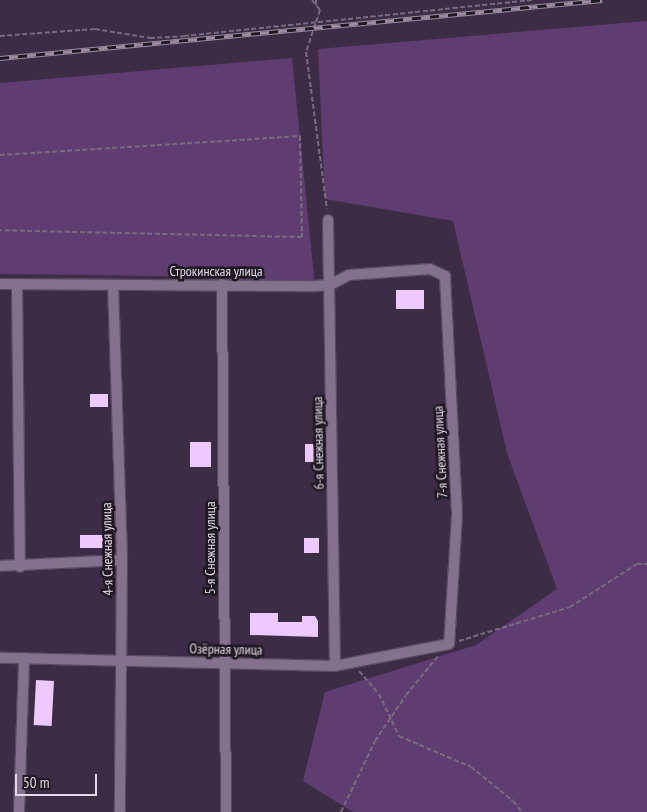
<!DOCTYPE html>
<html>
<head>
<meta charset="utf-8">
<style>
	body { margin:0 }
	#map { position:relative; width:647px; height:812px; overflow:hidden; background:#3c2c45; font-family:"PT Sans Narrow",sans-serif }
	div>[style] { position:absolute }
	.green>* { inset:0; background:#5f3d70 }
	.building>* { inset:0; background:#eccaff; transform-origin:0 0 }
	.path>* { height:2px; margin-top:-1px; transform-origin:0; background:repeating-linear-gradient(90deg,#796b80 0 5px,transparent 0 7.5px) }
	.roads { filter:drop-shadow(1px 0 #594a60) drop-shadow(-1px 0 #594a60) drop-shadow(0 1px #594a60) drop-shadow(0 -1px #594a60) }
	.minor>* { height:10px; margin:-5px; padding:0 5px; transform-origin:5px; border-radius:5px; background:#84718e }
	.rail>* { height:5px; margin-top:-2.5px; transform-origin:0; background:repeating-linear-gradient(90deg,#1f1823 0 9px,#998ca0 0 18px); box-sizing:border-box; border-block:1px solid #998ca0 }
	span { translate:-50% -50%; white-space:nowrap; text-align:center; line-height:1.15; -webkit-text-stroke:5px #1f1823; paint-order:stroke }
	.street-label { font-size:14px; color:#e3d8e8 }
	.scale { position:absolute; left:15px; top:774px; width:82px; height:22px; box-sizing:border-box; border:2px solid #e3d8e8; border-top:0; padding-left:6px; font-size:15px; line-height:18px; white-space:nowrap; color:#e3d8e8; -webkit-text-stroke:4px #1f1823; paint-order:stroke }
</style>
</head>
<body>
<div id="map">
	<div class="green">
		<i style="clip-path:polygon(647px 21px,647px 812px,353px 812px,303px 781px,325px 692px,476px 645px,557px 589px,507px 453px,453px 221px,325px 199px,318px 49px)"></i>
		<i style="clip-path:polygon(292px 58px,315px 286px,164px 276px,0 274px,0 83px)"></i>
	</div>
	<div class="building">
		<i style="left:396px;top:290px;width:28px;height:19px"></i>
		<i style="left:90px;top:394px;width:18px;height:13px"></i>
		<i style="left:190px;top:442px;width:21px;height:25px"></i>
		<i style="left:305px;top:444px;width:11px;height:18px"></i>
		<i style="left:106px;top:535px;width:13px;height:26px;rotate:90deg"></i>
		<i style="left:304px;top:538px;width:15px;height:15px"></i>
		<i style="clip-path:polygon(250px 613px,278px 613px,278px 622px,302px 622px,302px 616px,315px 616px,318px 621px,318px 637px,250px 635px)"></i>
		<i style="left:36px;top:680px;width:18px;height:45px;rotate:3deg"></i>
	</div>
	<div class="path">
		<i style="left:312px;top:0;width:13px;rotate:51deg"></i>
		<i style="left:320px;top:10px;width:44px;rotate:108.4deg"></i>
		<i style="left:306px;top:52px;width:158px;rotate:82.4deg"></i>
		<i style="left:316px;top:0;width:5px;rotate:90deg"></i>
		<i style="left:0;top:36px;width:95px;rotate:-4.2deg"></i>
		<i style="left:95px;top:29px;width:56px;rotate:9.3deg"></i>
		<i style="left:150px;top:38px;width:34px;rotate:-3deg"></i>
		<i style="left:184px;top:36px;width:352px;rotate:-5.9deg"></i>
		<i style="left:0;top:155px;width:301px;rotate:-3.6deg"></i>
		<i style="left:300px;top:136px;width:101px;rotate:88.9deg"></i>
		<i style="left:302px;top:237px;width:302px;rotate:-178.7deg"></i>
		<i style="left:459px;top:641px;width:116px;rotate:-17deg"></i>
		<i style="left:570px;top:607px;width:80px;rotate:-32.7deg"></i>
		<i style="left:637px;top:564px;width:10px"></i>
		<i style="left:359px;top:671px;width:30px;rotate:49deg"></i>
		<i style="left:379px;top:694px;width:47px;rotate:64.5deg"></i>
		<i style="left:399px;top:736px;width:78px;rotate:23.3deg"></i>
		<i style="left:471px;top:767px;width:54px;rotate:39deg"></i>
		<i style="left:513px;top:801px;width:14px;rotate:51deg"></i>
		<i style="left:341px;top:812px;width:79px;rotate:-64.4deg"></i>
		<i style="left:375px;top:741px;width:55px;rotate:-56deg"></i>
		<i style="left:406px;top:695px;width:50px;rotate:-50.6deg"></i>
	</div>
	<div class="roads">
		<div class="minor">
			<i style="left:328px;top:220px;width:446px;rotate:89.1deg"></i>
			<i style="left:0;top:284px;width:315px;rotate:0.4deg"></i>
			<i style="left:315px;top:286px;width:15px;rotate:-4deg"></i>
			<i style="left:330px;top:285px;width:21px;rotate:-28deg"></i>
			<i style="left:349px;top:275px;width:81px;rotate:-4.2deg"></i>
			<i style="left:430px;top:269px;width:17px;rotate:25deg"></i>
			<i style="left:445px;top:276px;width:239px;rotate:87.1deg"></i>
			<i style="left:457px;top:515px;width:129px;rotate:93.5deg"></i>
			<i style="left:449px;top:644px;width:116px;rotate:169.1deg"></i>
			<i style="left:335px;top:666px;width:335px;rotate:-178.6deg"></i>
			<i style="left:222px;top:284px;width:528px;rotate:89.57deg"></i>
			<i style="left:17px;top:285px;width:282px;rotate:89.4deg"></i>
			<i style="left:113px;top:285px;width:275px;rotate:88.1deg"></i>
			<i style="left:122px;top:560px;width:252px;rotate:90.5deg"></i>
			<i style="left:0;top:566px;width:122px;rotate:-2.8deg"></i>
			<i style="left:19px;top:812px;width:154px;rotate:-88.1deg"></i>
		</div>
	</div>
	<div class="rail">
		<i style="left:0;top:58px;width:605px;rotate:-5.5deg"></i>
	</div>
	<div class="street-label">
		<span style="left:216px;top:271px">Строкинская улица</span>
		<span style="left:318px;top:443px;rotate:-91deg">6-я Снежная улица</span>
		<span style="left:440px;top:452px;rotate:-93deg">7-я Снежная улица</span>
		<span style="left:210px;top:548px;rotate:-90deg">5-я Снежная улица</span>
		<span style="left:107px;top:549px;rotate:-91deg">4-я Снежная улица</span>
		<span style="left:226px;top:649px;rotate:1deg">Озёрная улица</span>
	</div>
	<div class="scale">50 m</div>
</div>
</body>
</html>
